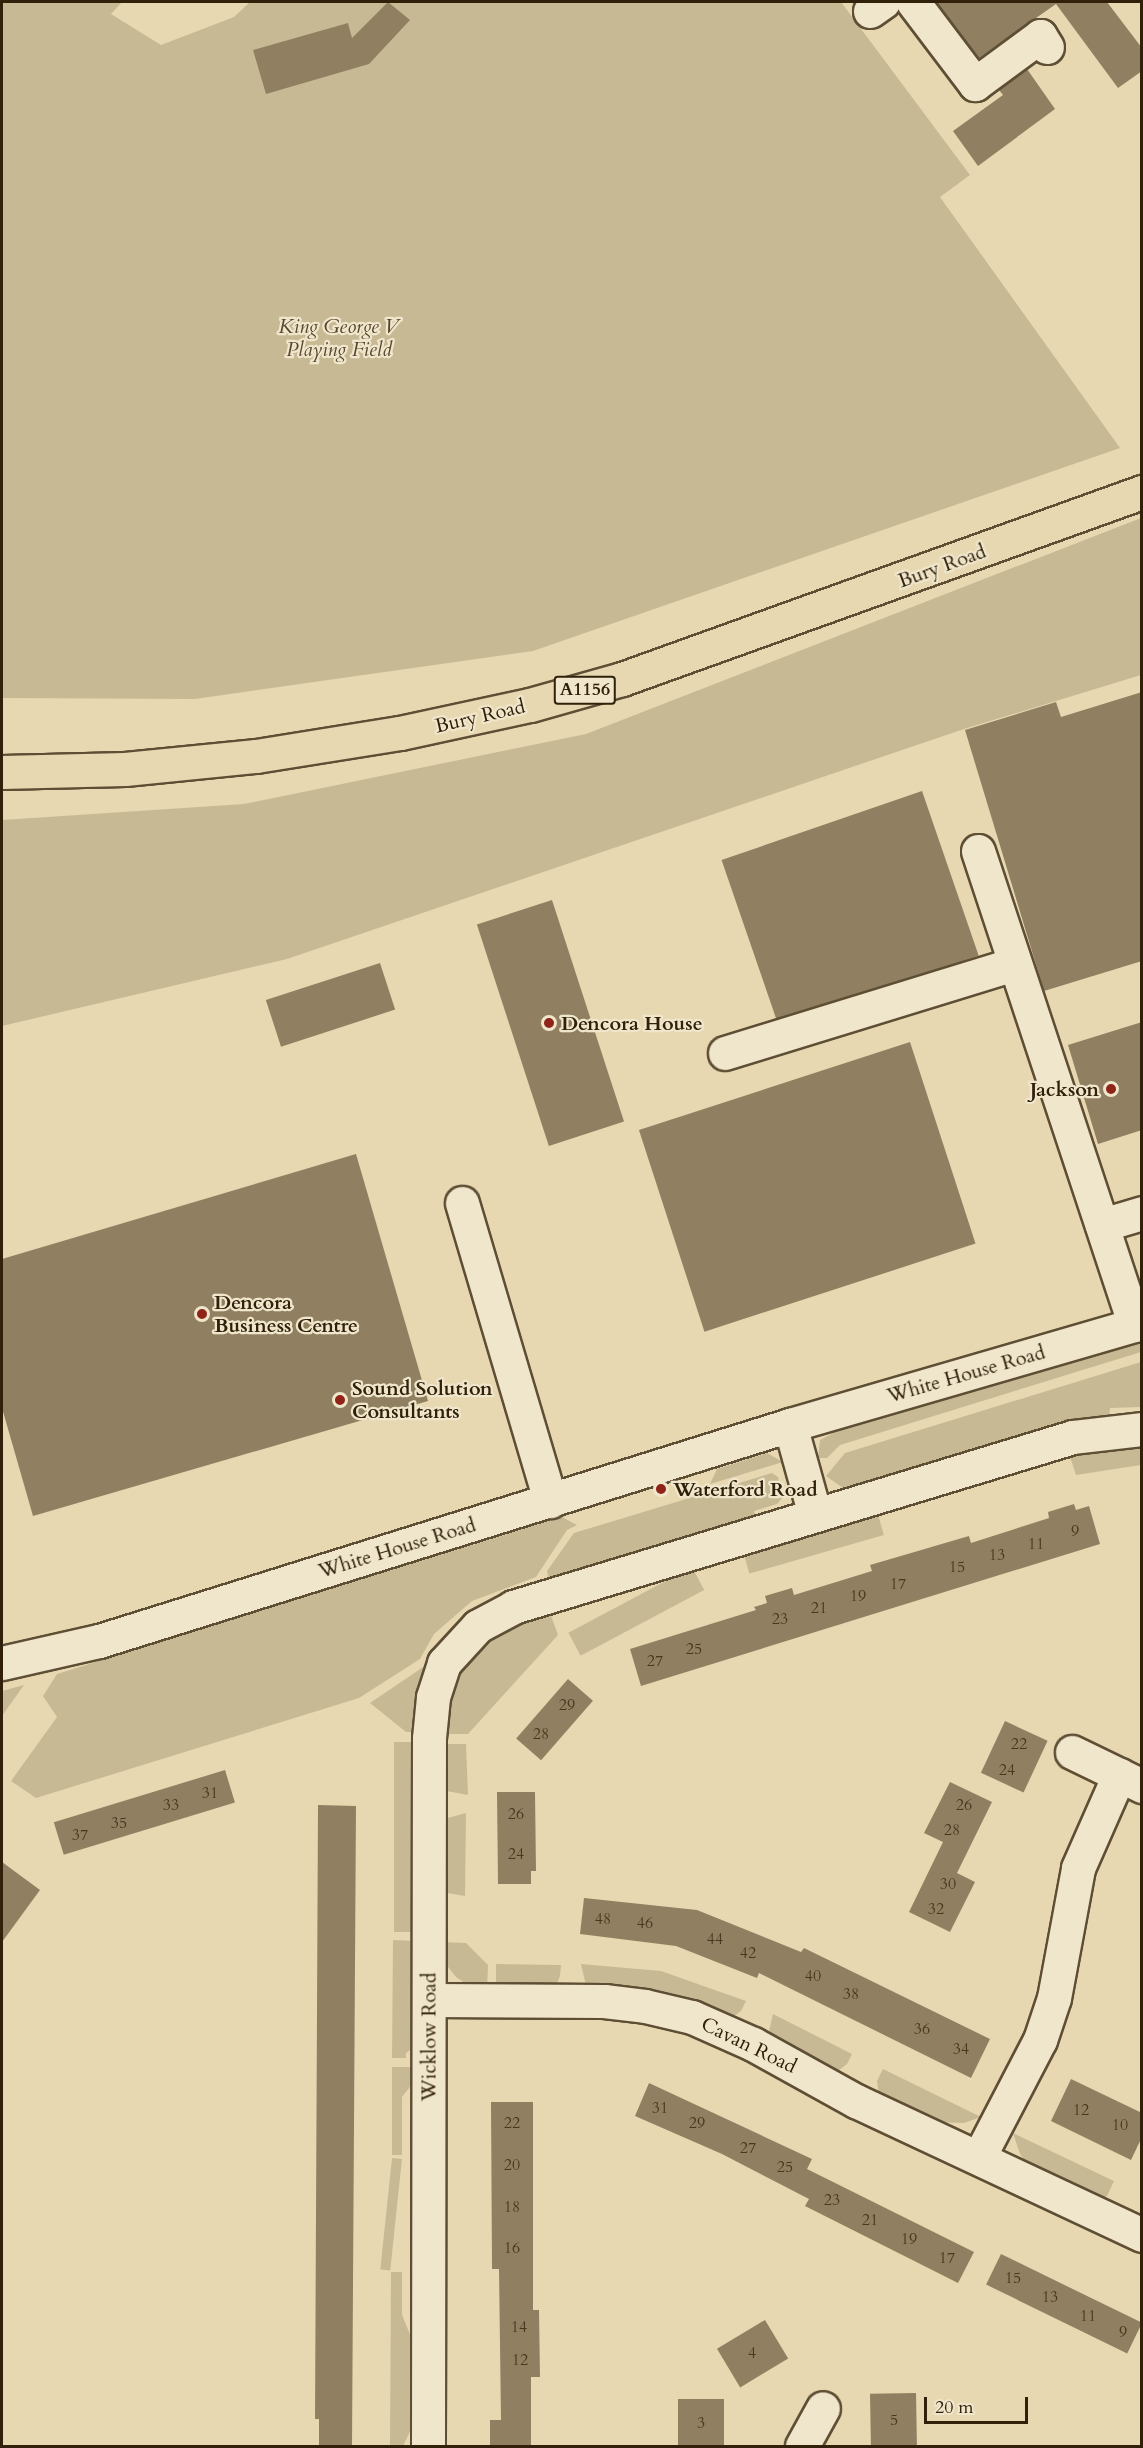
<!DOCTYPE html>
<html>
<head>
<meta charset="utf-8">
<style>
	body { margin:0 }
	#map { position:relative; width:1143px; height:2448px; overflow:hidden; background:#e7d8b1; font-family:Cardo,serif }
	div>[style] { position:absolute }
	.green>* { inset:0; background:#c8b995; transform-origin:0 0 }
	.building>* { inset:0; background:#908061; transform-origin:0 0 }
	.roads { filter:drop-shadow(2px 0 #5e4e34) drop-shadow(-2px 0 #5e4e34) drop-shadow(0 2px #5e4e34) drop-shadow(0 -2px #5e4e34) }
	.minor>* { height:33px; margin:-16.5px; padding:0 16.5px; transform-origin:16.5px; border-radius:16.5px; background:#efe6cc }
	.major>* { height:33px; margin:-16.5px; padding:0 16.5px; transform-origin:16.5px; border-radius:16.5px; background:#e7d8b1 }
	.dots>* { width:16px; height:16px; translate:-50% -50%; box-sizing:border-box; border:3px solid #efe6cc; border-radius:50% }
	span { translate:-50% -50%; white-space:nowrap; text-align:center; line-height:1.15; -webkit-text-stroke:4.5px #efe6cc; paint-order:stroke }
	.number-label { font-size:16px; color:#493820 }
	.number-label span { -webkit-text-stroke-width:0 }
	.shield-label span { padding:2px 4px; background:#efe6cc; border:2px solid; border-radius:4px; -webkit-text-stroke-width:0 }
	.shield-label { font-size:18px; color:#31200a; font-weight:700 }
	.park-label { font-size:20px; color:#57462d; font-style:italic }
	.street-label { font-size:20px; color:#31200a }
	.poi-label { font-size:20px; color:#31200a; font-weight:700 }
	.left { translate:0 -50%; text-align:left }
	.right { translate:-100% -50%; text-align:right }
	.frame { position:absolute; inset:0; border:3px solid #31200a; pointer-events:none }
	.scale { position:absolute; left:924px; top:2397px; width:104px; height:27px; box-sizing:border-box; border:3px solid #31200a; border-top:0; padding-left:8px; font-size:18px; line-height:21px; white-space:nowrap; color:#31200a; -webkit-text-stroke:4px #efe6cc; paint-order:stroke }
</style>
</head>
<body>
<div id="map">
	<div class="green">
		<i style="clip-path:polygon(2px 2px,122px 2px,111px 14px,161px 45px,234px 17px,250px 2px,841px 2px,970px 175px,940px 197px,1120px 448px,533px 651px,195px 699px,2px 698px)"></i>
		<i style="clip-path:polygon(1141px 518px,1141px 675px,964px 729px,287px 959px,2px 1026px,2px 820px,244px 804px,586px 734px)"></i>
		<i style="clip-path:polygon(1141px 1337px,1141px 1352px,840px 1445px,827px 1458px,818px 1458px,820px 1440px,839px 1430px)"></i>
		<i style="clip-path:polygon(1141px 1362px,1141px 1412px,1141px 1407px,1110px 1408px,1109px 1417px,843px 1495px,843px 1488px,826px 1476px,845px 1453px)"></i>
		<i style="clip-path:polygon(1141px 1441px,1141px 1465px,1076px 1475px,1068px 1451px)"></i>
		<i style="clip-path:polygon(767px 1453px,783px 1462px,710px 1484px,717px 1469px)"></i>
		<i style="clip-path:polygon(772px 1473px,778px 1477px,782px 1498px,777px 1504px,754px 1511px,756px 1521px,549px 1581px,547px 1571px,574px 1533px)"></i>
		<i style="left:877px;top:1511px;width:25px;height:140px;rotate:74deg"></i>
		<i style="clip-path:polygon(562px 1517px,577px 1525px,567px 1530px,536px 1577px,472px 1601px,434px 1634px,420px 1659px,359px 1698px,36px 1798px,11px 1781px,57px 1717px,43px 1696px,57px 1674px)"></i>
		<i style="left:692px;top:1567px;width:26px;height:140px;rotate:62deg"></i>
		<i style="clip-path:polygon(549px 1610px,558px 1635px,468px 1734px,448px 1734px,442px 1729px,443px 1717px,458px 1670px,486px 1639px,514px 1623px)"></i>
		<i style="clip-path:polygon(438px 1657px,418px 1732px,406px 1732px,370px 1703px)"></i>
		<i style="clip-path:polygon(24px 1685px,2px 1716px,2px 1691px)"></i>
		<i style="left:394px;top:1742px;width:23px;height:190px"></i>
		<i style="clip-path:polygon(448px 1744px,466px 1744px,468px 1795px,441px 1790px,443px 1748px)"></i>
		<i style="clip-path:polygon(466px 1813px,465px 1896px,441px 1892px,440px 1820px)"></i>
		<i style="clip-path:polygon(393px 1940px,417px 1941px,416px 2046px,406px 2053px,406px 2058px,392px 2058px)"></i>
		<i style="clip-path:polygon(441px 1942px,466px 1943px,488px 1965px,487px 1990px,471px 1987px,456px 1977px,445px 1963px)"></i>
		<i style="clip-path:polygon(496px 1964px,561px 1965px,560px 1976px,554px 1991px,496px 1990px)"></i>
		<i style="clip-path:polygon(581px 1964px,661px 1971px,746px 2001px,741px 2011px,730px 2019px,587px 1990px)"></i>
		<i style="clip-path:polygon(773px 2014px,852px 2054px,847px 2064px,834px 2074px,767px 2040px)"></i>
		<i style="clip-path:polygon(392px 2067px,416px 2067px,416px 2079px,402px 2097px,402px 2155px,392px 2155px)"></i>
		<i style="clip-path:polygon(883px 2069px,981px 2117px,964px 2123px,935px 2122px,879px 2096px,877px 2081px)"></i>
		<i style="clip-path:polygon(1013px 2133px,1114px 2181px,1107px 2196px,1098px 2202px,1029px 2166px,1020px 2154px)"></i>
		<i style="left:392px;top:2158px;width:10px;height:112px;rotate:6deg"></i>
		<i style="clip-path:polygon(391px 2272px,402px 2272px,402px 2315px,416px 2349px,415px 2421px,403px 2446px,390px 2446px)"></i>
	</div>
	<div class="building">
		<i style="clip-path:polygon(388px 2px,410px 20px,369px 64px,266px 94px,253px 50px,348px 23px,352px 38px)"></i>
		<i style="clip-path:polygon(936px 2px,1107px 2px,1142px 48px,1142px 71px,1118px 88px,1056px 4px,979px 58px)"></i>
		<i style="clip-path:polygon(1027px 69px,1055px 109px,978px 166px,953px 131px,1003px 95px,999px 90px)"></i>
		<i style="clip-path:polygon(1142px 692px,1142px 961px,1044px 991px,965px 730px,1056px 702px,1061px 717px)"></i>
		<i style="left:922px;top:791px;width:174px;height:212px;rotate:71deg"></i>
		<i style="left:552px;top:900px;width:233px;height:79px;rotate:72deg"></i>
		<i style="left:380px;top:963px;width:49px;height:120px;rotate:72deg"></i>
		<i style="clip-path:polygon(1142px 1022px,1142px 1130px,1098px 1144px,1068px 1045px)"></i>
		<i style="left:910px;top:1042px;width:212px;height:285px;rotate:72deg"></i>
		<i style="clip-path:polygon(356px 1154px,428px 1401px,33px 1516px,2px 1408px,2px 1259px)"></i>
		<i style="clip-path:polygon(1074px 1504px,1076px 1510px,1089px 1506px,1100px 1544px,641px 1686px,630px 1649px,756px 1610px,754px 1607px,767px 1603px,765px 1596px,792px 1588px,794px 1595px,872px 1571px,870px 1565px,969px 1536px,971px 1543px,1049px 1518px,1048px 1512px)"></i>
		<i style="left:568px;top:1679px;width:33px;height:79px;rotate:41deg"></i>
		<i style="left:1005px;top:1721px;width:47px;height:57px;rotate:25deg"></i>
		<i style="left:225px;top:1770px;width:34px;height:179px;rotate:73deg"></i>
		<i style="clip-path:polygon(950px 1782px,992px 1802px,957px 1873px,975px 1882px,950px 1932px,909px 1912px,943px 1842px,924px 1833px)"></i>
		<i style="clip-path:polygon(497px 1792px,535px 1792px,536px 1871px,531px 1871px,531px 1884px,498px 1884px)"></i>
		<i style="clip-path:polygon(318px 1805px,356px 1806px,352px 2446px,319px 2446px,319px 2419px,315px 2419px)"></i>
		<i style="clip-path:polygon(2px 1862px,40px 1890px,2px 1942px)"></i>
		<i style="clip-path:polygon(584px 1898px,697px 1910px,801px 1952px,804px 1948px,990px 2039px,971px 2078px,759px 1973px,757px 1978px,676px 1946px,580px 1934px)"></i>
		<i style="clip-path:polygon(1071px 2079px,1142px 2113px,1142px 2137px,1131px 2160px,1051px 2121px)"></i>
		<i style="clip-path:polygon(649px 2083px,812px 2159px,807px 2169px,974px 2252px,958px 2283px,805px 2206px,809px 2199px,722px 2154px,635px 2116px)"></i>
		<i style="clip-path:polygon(491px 2102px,533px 2102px,533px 2310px,539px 2310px,540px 2377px,531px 2377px,531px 2446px,490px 2446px,490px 2420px,501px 2420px,499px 2269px,492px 2269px)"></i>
		<i style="left:1001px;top:2254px;width:157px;height:34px;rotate:26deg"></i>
		<i style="left:765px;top:2320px;width:45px;height:56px;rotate:59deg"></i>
		<i style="left:916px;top:2393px;width:53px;height:46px;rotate:89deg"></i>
		<i style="left:724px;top:2399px;width:47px;height:46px;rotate:90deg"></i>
	</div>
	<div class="roads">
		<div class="minor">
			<i style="left:913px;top:2px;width:103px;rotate:52.9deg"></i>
			<i style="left:975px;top:84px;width:81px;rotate:-36.4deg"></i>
			<i style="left:1040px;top:36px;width:13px;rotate:58deg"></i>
			<i style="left:870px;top:11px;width:16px;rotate:-35deg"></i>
			<i style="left:978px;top:851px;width:499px;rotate:71.7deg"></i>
			<i style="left:725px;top:1053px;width:303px;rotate:-17.1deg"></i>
			<i style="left:462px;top:1203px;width:311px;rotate:73.5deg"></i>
			<i style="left:1102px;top:1225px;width:42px;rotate:-16.7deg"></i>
			<i style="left:790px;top:1425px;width:93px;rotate:74.5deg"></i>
			<i style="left:2px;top:1663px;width:99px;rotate:-12.8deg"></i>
			<i style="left:99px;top:1641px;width:724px;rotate:-17.36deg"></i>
			<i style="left:790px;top:1425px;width:366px;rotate:-16.2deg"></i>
			<i style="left:1072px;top:1752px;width:78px;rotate:25.9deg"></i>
			<i style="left:430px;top:2000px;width:174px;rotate:0.3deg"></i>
			<i style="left:604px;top:2001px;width:41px;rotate:7deg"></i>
			<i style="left:645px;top:2006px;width:48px;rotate:13.2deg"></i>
			<i style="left:692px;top:2017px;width:67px;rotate:23.9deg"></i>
			<i style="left:753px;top:2044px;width:118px;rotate:29deg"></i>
			<i style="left:856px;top:2101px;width:316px;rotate:25.1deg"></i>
			<i style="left:979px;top:2157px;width:132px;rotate:-62.5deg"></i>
			<i style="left:1040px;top:2040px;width:44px;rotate:-71.6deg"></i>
			<i style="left:1054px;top:1998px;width:132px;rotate:-79.5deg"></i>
			<i style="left:1078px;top:1868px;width:102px;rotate:-66.2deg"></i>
			<i style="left:428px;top:2446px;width:708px;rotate:-89.92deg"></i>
			<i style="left:429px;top:1738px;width:41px;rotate:-84.4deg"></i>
			<i style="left:433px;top:1697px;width:36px;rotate:-72deg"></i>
			<i style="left:444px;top:1663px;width:50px;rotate:-47.4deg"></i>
			<i style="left:478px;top:1626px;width:40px;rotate:-28deg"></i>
			<i style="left:513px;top:1607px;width:585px;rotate:-16.89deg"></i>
			<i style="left:1073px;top:1437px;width:69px;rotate:-6.6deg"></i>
			<i style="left:802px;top:2446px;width:43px;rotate:-61.1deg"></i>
		</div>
		<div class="major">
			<i style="left:2px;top:772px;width:123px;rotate:-1.4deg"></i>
			<i style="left:125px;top:769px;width:132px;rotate:-5.7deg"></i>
			<i style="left:256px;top:756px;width:146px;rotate:-9.1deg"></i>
			<i style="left:400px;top:733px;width:133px;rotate:-12.2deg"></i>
			<i style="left:530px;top:705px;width:96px;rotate:-15.8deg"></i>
			<i style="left:622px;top:679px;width:553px;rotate:-19.78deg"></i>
		</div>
	</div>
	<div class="dots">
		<i style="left:549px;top:1023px;background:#8f2418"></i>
		<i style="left:1111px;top:1089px;background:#8f2418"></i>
		<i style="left:202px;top:1314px;background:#8f2418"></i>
		<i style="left:340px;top:1400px;background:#8f2418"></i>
		<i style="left:661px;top:1489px;background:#8f2418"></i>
	</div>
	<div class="number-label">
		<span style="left:1075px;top:1531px">9</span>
		<span style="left:1036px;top:1544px">11</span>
		<span style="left:997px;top:1555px">13</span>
		<span style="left:957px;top:1567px">15</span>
		<span style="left:898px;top:1584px">17</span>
		<span style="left:858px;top:1596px">19</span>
		<span style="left:819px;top:1608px">21</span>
		<span style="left:780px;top:1619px">23</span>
		<span style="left:694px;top:1649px">25</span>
		<span style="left:655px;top:1661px">27</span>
		<span style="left:567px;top:1705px">29</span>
		<span style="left:541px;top:1734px">28</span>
		<span style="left:1019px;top:1744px">22</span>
		<span style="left:1007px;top:1770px">24</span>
		<span style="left:210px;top:1793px">31</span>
		<span style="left:171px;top:1805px">33</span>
		<span style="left:964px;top:1805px">26</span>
		<span style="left:516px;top:1814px">26</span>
		<span style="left:119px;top:1823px">35</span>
		<span style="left:952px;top:1830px">28</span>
		<span style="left:80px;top:1835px">37</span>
		<span style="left:516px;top:1854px">24</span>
		<span style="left:948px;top:1884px">30</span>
		<span style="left:936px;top:1909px">32</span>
		<span style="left:603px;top:1919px">48</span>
		<span style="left:645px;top:1923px">46</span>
		<span style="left:715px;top:1939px">44</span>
		<span style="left:748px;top:1953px">42</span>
		<span style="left:813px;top:1976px">40</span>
		<span style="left:851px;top:1994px">38</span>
		<span style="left:922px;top:2029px">36</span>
		<span style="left:961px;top:2049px">34</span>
		<span style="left:660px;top:2108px">31</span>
		<span style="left:1081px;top:2110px">12</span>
		<span style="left:512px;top:2123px">22</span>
		<span style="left:697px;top:2123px">29</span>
		<span style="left:1120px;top:2125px">10</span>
		<span style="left:748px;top:2148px">27</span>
		<span style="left:512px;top:2165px">20</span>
		<span style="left:785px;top:2167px">25</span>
		<span style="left:832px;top:2200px">23</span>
		<span style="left:512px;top:2207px">18</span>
		<span style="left:870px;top:2220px">21</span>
		<span style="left:909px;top:2239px">19</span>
		<span style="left:512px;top:2248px">16</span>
		<span style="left:947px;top:2258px">17</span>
		<span style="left:1013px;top:2278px">15</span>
		<span style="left:1050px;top:2297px">13</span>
		<span style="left:1088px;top:2316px">11</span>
		<span style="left:519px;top:2327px">14</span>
		<span style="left:1123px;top:2332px">9</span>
		<span style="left:752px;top:2353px">4</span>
		<span style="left:520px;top:2360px">12</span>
		<span style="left:894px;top:2420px">5</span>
		<span style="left:701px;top:2423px">3</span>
	</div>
	<div class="shield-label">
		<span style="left:585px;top:690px">A1156</span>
	</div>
	<div class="park-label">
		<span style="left:339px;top:338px">King George V<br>Playing Field</span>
	</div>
	<div class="street-label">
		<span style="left:942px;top:566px;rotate:-20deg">Bury Road</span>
		<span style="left:480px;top:716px;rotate:-13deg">Bury Road</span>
		<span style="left:966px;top:1374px;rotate:-16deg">White House Road</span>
		<span style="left:397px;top:1548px;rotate:-17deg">White House Road</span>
		<span style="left:429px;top:2037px;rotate:-90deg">Wicklow Road</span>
		<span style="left:749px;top:2045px;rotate:26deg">Cavan Road</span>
	</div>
	<div class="poi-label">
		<span class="left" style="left:561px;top:1023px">Dencora House</span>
		<span class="right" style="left:1099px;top:1089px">Jackson</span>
		<span class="left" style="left:214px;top:1314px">Dencora<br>Business Centre</span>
		<span class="left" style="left:352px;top:1400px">Sound Solution<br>Consultants</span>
		<span class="left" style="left:673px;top:1489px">Waterford Road</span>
	</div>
	<div class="frame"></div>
	<div class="scale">20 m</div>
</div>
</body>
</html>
